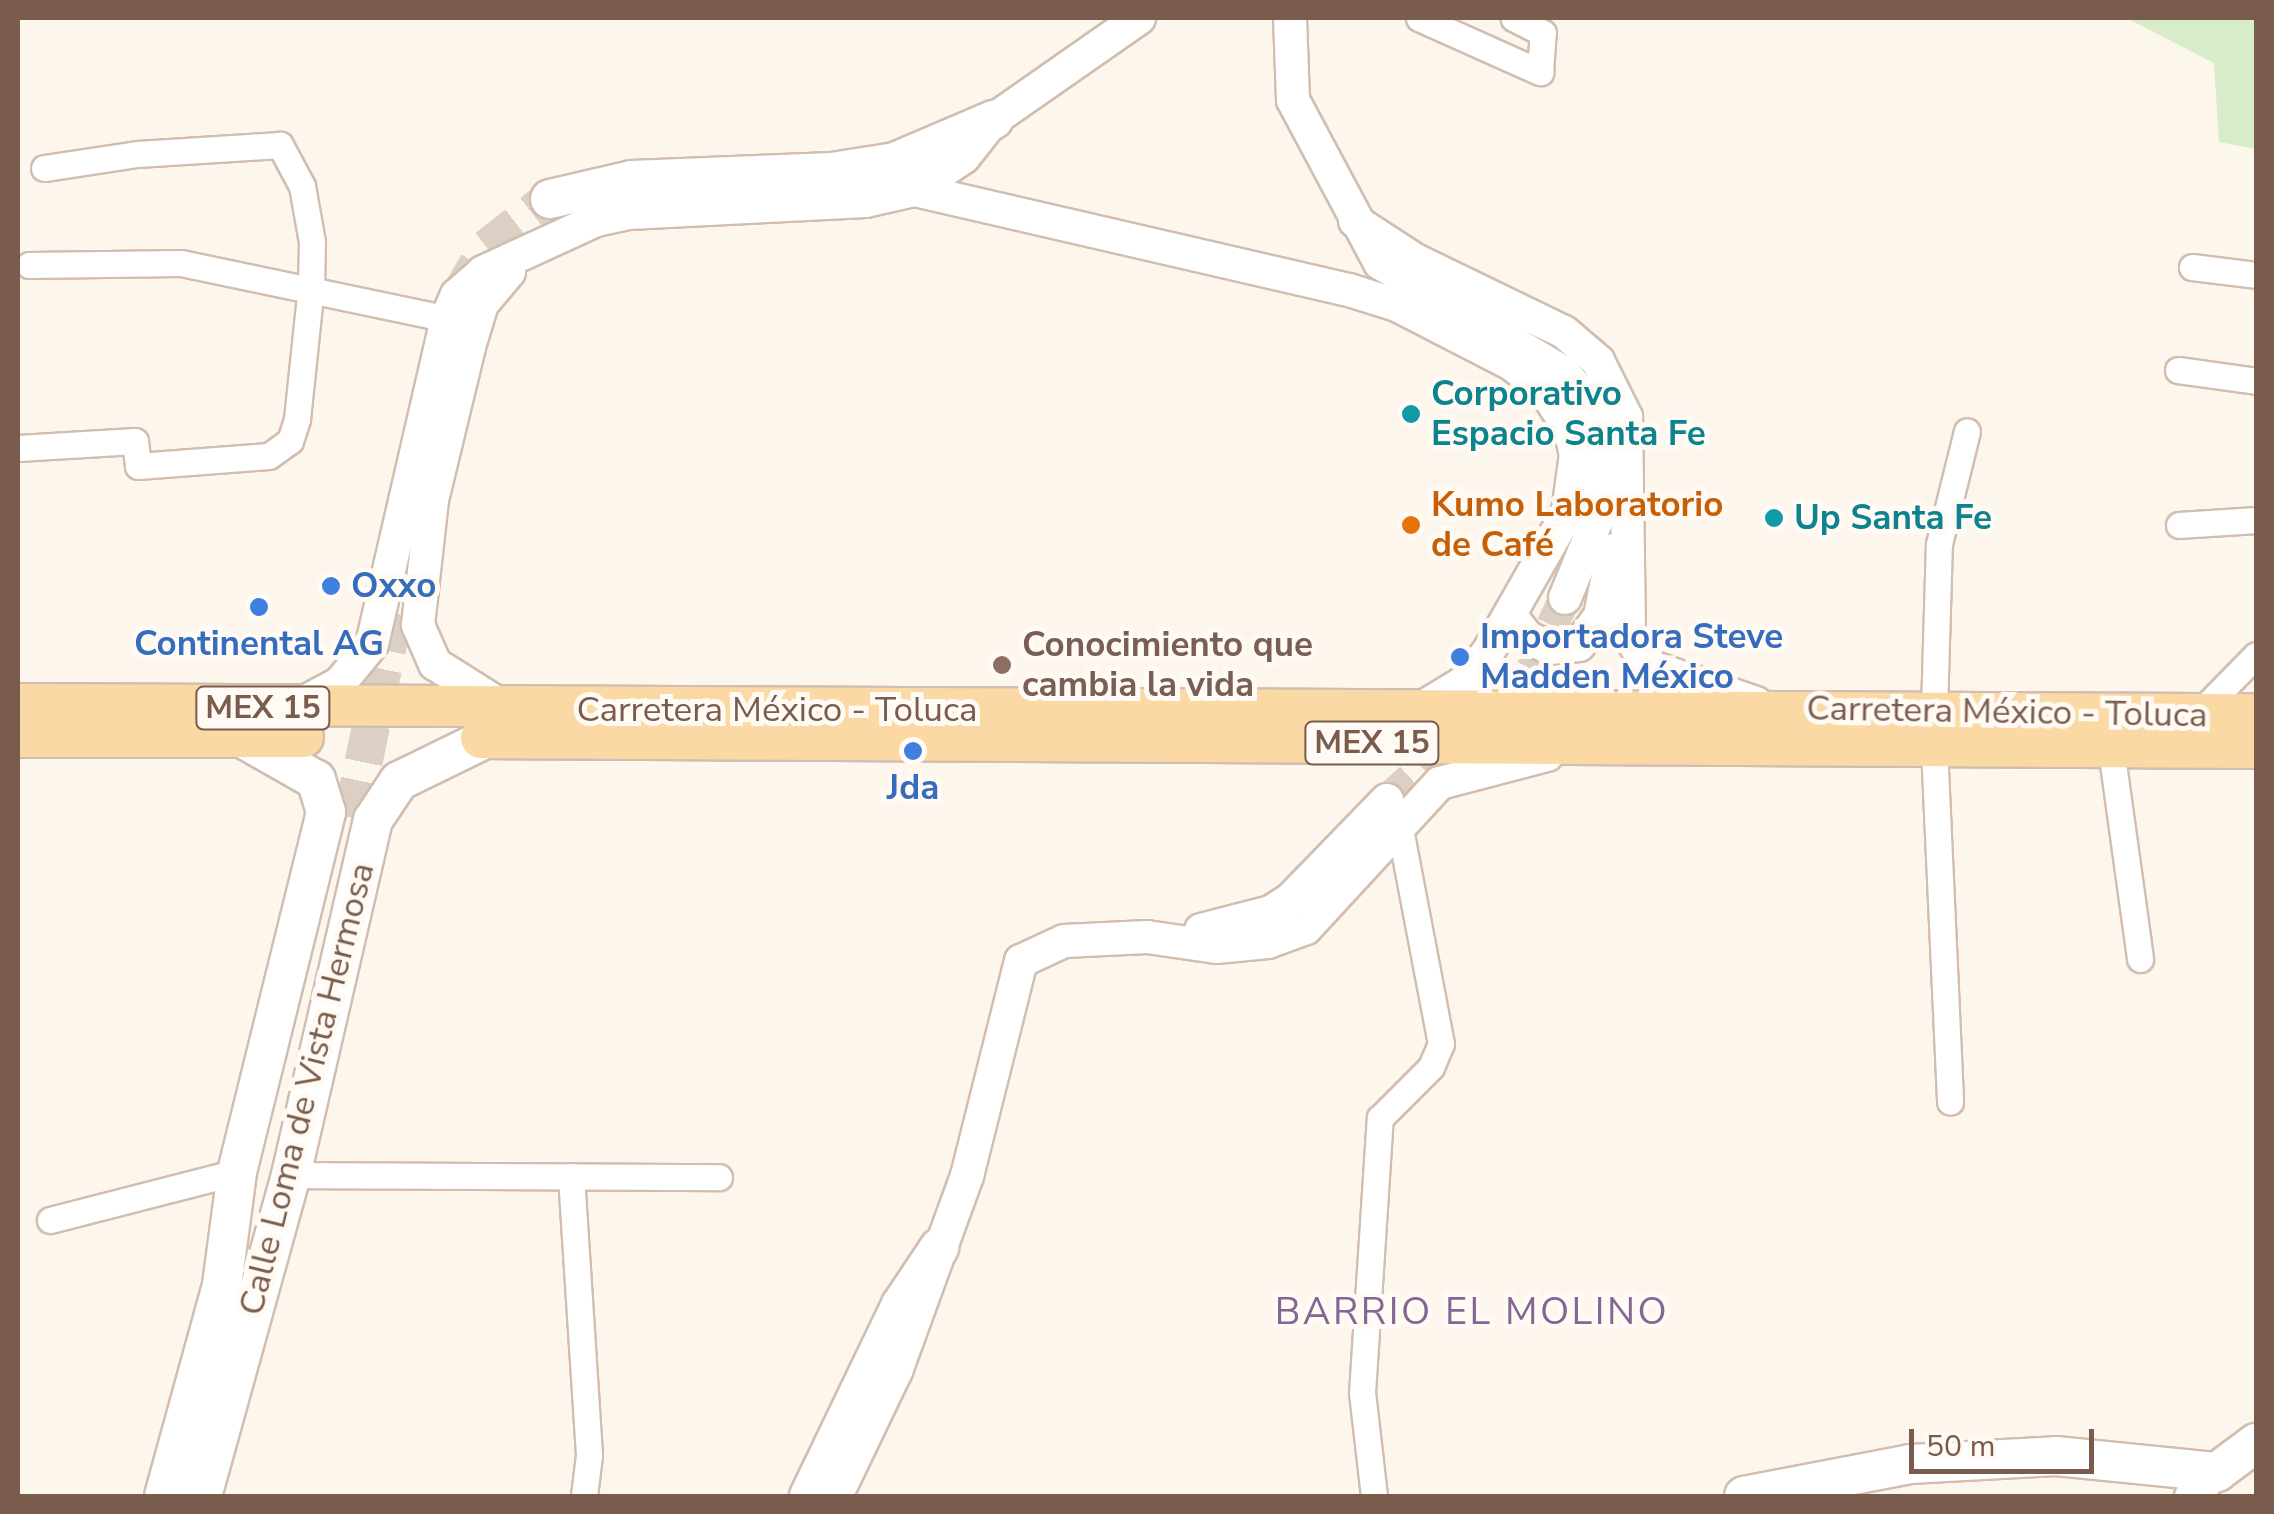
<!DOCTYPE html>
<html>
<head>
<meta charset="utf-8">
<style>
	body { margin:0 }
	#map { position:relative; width:2274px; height:1514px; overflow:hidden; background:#fdf6ec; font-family:"Nunito Sans",sans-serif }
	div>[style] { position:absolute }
	.green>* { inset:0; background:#d8ecc9 }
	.tertiary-tunnel>* { height:32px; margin-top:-16px; transform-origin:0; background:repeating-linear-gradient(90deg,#dcd0c4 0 32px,transparent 0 48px) }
	.secondary-tunnel>* { height:38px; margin-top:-19px; transform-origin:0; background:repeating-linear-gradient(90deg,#dcd0c4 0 38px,transparent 0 57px) }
	.roads { filter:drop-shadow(2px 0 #d1beb0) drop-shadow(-2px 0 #d1beb0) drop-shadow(0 2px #d1beb0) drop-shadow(0 -2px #d1beb0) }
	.minor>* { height:25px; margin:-12.5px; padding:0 12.5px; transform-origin:12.5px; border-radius:12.5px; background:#fff }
	.tertiary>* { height:32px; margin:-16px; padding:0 16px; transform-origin:16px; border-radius:16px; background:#fff }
	.secondary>* { height:38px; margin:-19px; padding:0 19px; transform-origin:19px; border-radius:19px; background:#fff }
	.primary>* { height:40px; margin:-20px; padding:0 20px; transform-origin:20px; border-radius:20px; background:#fbd9a5 }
	.dots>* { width:28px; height:28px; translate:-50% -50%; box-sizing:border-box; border:5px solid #fffaf3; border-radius:50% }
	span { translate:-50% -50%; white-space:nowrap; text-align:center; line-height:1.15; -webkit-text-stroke:10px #fffaf3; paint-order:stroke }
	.shield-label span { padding:2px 8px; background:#fffaf3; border:2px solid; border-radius:8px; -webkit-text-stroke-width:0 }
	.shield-label { font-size:32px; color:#7a5c4d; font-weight:700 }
	.culture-label { font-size:35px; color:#0d838f; font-weight:700 }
	.left { translate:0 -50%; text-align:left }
	.food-label { font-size:35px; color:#c56008; font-weight:700 }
	.shop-label { font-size:35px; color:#366cbe; font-weight:700 }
	.education-label { font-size:35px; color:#785e54; font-weight:700 }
	.street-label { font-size:35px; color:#7a5c4d }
	.neighbourhood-label { font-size:38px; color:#846695; letter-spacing:2.5px }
	.frame { position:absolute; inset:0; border:20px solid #7a5c4d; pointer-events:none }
	.scale { position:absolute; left:1909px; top:1429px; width:185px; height:45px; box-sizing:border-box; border:5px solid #7a5c4d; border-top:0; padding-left:12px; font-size:30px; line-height:35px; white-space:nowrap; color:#7a5c4d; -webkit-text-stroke:8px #fffaf3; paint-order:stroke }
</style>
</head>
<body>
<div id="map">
	<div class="green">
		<i style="clip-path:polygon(2126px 18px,2256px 18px,2256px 149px,2219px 142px,2214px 63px)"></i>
	</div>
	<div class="tertiary-tunnel">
		<i style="left:1387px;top:800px;width:195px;rotate:-42.1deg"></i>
		<i style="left:1532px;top:669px;width:78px;rotate:-65.1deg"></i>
	</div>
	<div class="secondary-tunnel">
		<i style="left:459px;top:297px;width:56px;rotate:-60.3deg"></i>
		<i style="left:487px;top:248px;width:80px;rotate:-37.9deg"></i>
		<i style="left:352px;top:818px;width:222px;rotate:-78.3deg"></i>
	</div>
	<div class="roads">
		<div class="minor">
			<i style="left:1419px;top:18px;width:133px;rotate:24.1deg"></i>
			<i style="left:1540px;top:72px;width:39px;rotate:-86deg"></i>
			<i style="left:1543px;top:33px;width:33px;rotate:-153deg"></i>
			<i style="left:29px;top:265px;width:152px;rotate:-0.8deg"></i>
			<i style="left:181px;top:263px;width:288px;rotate:11.8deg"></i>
			<i style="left:2192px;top:267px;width:64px;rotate:7.1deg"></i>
			<i style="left:2178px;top:370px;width:79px;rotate:8deg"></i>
			<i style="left:18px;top:448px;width:117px;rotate:-3.4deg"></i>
			<i style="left:135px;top:441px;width:25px;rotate:83deg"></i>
			<i style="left:138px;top:466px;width:131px;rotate:-4.4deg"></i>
			<i style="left:269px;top:456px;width:26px;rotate:-36deg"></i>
			<i style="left:290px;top:441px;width:23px;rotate:-72deg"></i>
			<i style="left:297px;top:419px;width:134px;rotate:-84deg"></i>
			<i style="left:311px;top:286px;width:44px;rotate:-88.7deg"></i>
			<i style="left:312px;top:242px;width:57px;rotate:-100.1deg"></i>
			<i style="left:302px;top:186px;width:47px;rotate:-118.2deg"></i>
			<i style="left:280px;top:145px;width:143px;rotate:176.4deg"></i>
			<i style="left:137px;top:154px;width:94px;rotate:171.4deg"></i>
			<i style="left:2179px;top:525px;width:77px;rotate:-3.7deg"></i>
			<i style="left:1934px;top:710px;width:166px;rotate:-88.3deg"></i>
			<i style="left:1939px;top:544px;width:116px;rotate:-76.1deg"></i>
			<i style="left:2199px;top:713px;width:81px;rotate:-45.5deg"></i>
			<i style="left:1934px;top:747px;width:355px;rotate:87.4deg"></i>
			<i style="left:2111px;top:749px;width:212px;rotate:82.1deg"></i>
			<i style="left:291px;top:1175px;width:428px;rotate:0.3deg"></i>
			<i style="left:571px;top:1176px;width:280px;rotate:86.3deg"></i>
			<i style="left:589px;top:1455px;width:41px;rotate:97deg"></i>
			<i style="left:50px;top:1220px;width:193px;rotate:-14.4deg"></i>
			<i style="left:1374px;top:1496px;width:104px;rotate:-96.6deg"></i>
			<i style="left:1362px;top:1393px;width:276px;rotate:-86.3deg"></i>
			<i style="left:1380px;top:1118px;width:72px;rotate:-45deg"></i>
			<i style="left:1431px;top:1067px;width:25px;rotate:-67deg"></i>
			<i style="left:1441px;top:1044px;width:219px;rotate:-100.8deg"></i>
		</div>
		<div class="tertiary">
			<i style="left:1290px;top:18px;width:82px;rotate:87.9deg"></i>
			<i style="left:1293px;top:100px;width:185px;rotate:61.9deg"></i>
			<i style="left:1380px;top:263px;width:213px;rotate:30.8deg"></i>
			<i style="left:1563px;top:372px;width:53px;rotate:48.8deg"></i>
			<i style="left:1598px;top:412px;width:22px;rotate:69deg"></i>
			<i style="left:1606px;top:433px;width:40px;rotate:91.4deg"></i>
			<i style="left:1605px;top:473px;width:50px;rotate:100.4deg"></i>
			<i style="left:1596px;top:522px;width:82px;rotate:112.2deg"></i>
			<i style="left:915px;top:190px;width:445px;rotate:13deg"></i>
			<i style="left:1349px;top:290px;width:50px;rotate:17.4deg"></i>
			<i style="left:1397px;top:305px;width:131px;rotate:27.3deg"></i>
			<i style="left:1513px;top:365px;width:41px;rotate:39.1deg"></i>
			<i style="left:1545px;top:391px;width:45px;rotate:56.7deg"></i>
			<i style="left:1570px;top:429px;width:26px;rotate:77deg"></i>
			<i style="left:1576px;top:454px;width:59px;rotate:97.9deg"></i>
			<i style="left:1568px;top:512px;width:161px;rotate:119.7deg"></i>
			<i style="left:1488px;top:652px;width:40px;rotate:129deg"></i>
			<i style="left:1463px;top:683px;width:50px;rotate:148.8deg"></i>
			<i style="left:1355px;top:221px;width:72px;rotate:33deg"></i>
			<i style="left:1415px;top:260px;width:165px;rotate:25.8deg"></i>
			<i style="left:1564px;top:332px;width:45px;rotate:40.5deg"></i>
			<i style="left:1598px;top:361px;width:63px;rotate:63.4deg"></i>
			<i style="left:1626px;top:417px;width:217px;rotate:89.2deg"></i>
			<i style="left:1629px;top:634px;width:35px;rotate:61deg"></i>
			<i style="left:1646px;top:665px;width:116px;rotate:19.1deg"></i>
			<i style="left:1510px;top:615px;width:28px;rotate:52deg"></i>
			<i style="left:1527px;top:637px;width:25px;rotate:26deg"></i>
			<i style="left:1550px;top:648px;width:29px;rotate:-6deg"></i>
			<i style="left:1579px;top:645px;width:36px;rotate:-54deg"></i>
			<i style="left:1600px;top:616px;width:67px;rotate:-78.9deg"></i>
			<i style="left:299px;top:705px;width:47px;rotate:-28.2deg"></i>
			<i style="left:340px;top:683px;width:50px;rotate:-50.6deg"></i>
			<i style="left:372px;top:644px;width:335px;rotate:-77deg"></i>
			<i style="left:447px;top:318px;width:25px;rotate:-67deg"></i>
			<i style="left:457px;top:295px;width:35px;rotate:-41deg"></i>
			<i style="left:483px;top:272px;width:124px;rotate:-24.7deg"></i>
			<i style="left:596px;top:220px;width:34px;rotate:-12deg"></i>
			<i style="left:629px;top:213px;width:237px;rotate:-2.9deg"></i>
			<i style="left:866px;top:201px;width:50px;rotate:-12.7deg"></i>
			<i style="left:915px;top:190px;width:59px;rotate:-34deg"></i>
			<i style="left:964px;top:157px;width:47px;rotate:-51.9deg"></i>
			<i style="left:993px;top:120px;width:178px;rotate:-34.9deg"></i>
			<i style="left:505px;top:708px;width:83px;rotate:-147.8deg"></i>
			<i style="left:435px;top:664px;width:43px;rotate:-113.6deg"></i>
			<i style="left:418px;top:625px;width:126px;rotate:-83.6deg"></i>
			<i style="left:432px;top:500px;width:157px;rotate:-76.4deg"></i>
			<i style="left:469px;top:347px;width:45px;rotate:-73.2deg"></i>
			<i style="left:482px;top:304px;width:42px;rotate:-49.8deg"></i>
			<i style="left:1201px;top:930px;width:72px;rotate:-14.4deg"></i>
			<i style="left:1271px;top:912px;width:24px;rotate:-33deg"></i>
			<i style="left:1291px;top:899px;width:138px;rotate:-45.9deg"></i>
			<i style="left:836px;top:1496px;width:139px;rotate:-64.4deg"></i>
			<i style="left:896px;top:1371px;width:208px;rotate:-70deg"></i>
			<i style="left:967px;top:1176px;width:222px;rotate:-75.9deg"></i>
			<i style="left:1021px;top:961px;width:47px;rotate:-24.9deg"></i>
			<i style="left:1064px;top:941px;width:83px;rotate:-2.8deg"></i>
			<i style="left:1147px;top:937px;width:70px;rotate:8.2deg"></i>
			<i style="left:1216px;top:947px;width:52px;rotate:-5.5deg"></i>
			<i style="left:1268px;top:942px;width:40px;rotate:-20.2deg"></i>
			<i style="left:1306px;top:928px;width:197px;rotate:-47.3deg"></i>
			<i style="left:1440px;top:783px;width:111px;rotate:-14.7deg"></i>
			<i style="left:2191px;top:1496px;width:35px;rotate:-43deg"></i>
		</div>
		<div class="secondary">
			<i style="left:550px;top:199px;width:84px;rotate:-13deg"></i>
			<i style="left:632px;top:180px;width:200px;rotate:-2.3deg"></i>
			<i style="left:832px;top:172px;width:64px;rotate:-9deg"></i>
			<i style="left:895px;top:162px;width:107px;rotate:-23.2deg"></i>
			<i style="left:164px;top:1496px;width:219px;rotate:-74.6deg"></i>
			<i style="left:222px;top:1285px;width:114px;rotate:-82.4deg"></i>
			<i style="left:237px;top:1172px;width:371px;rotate:-76.1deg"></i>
			<i style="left:326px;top:812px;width:34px;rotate:-107deg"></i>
			<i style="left:316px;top:780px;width:89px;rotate:-150.3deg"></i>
			<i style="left:202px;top:1496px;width:333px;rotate:-74.5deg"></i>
			<i style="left:291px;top:1175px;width:364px;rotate:-77deg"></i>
			<i style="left:373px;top:820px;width:47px;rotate:-56.3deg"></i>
			<i style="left:399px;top:781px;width:98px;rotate:-26deg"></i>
			<i style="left:809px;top:1496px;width:212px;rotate:-64.3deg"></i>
			<i style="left:901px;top:1305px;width:69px;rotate:-56.3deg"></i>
			<i style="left:1744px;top:1496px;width:169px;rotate:-10.9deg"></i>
			<i style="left:1910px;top:1464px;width:146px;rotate:-3.1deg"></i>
			<i style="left:2056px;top:1456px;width:162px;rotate:5.7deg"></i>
			<i style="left:2217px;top:1472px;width:49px;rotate:-36.6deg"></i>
		</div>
		<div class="primary">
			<i style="left:18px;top:704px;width:2238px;rotate:0.26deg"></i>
			<i style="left:18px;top:737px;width:285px"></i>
			<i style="left:481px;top:738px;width:1775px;rotate:0.32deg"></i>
		</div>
	</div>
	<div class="dots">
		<i style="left:1411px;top:414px;background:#0f9aa8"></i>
		<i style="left:1774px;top:518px;background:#0f9aa8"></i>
		<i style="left:1411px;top:525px;background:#e8710a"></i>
		<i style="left:331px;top:586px;background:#3f7fe0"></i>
		<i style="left:259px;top:607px;background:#3f7fe0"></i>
		<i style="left:1460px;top:657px;background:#3f7fe0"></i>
		<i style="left:1002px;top:665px;background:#8d6e63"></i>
		<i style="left:913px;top:751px;background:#3f7fe0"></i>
	</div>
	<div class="shield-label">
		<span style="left:263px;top:708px">MEX 15</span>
		<span style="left:1372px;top:743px">MEX 15</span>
	</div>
	<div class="culture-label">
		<span class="left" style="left:1431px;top:414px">Corporativo<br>Espacio Santa Fe</span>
		<span class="left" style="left:1794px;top:518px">Up Santa Fe</span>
	</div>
	<div class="food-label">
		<span class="left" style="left:1431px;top:525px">Kumo Laboratorio<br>de Café</span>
	</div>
	<div class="shop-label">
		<span class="left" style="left:351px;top:586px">Oxxo</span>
		<span class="left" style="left:1480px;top:657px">Importadora Steve<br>Madden México</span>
		<span style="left:259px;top:644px">Continental AG</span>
		<span style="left:913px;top:788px">Jda</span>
	</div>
	<div class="education-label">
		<span class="left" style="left:1022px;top:665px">Conocimiento que<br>cambia la vida</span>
	</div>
	<div class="street-label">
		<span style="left:777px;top:710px">Carretera México - Toluca</span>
		<span style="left:2007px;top:712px;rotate:1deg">Carretera México - Toluca</span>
		<span style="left:307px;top:1089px;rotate:-76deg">Calle Loma de Vista Hermosa</span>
	</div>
	<div class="neighbourhood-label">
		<span style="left:1472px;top:1312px">BARRIO EL MOLINO</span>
	</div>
	<div class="frame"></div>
	<div class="scale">50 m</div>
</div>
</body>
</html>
